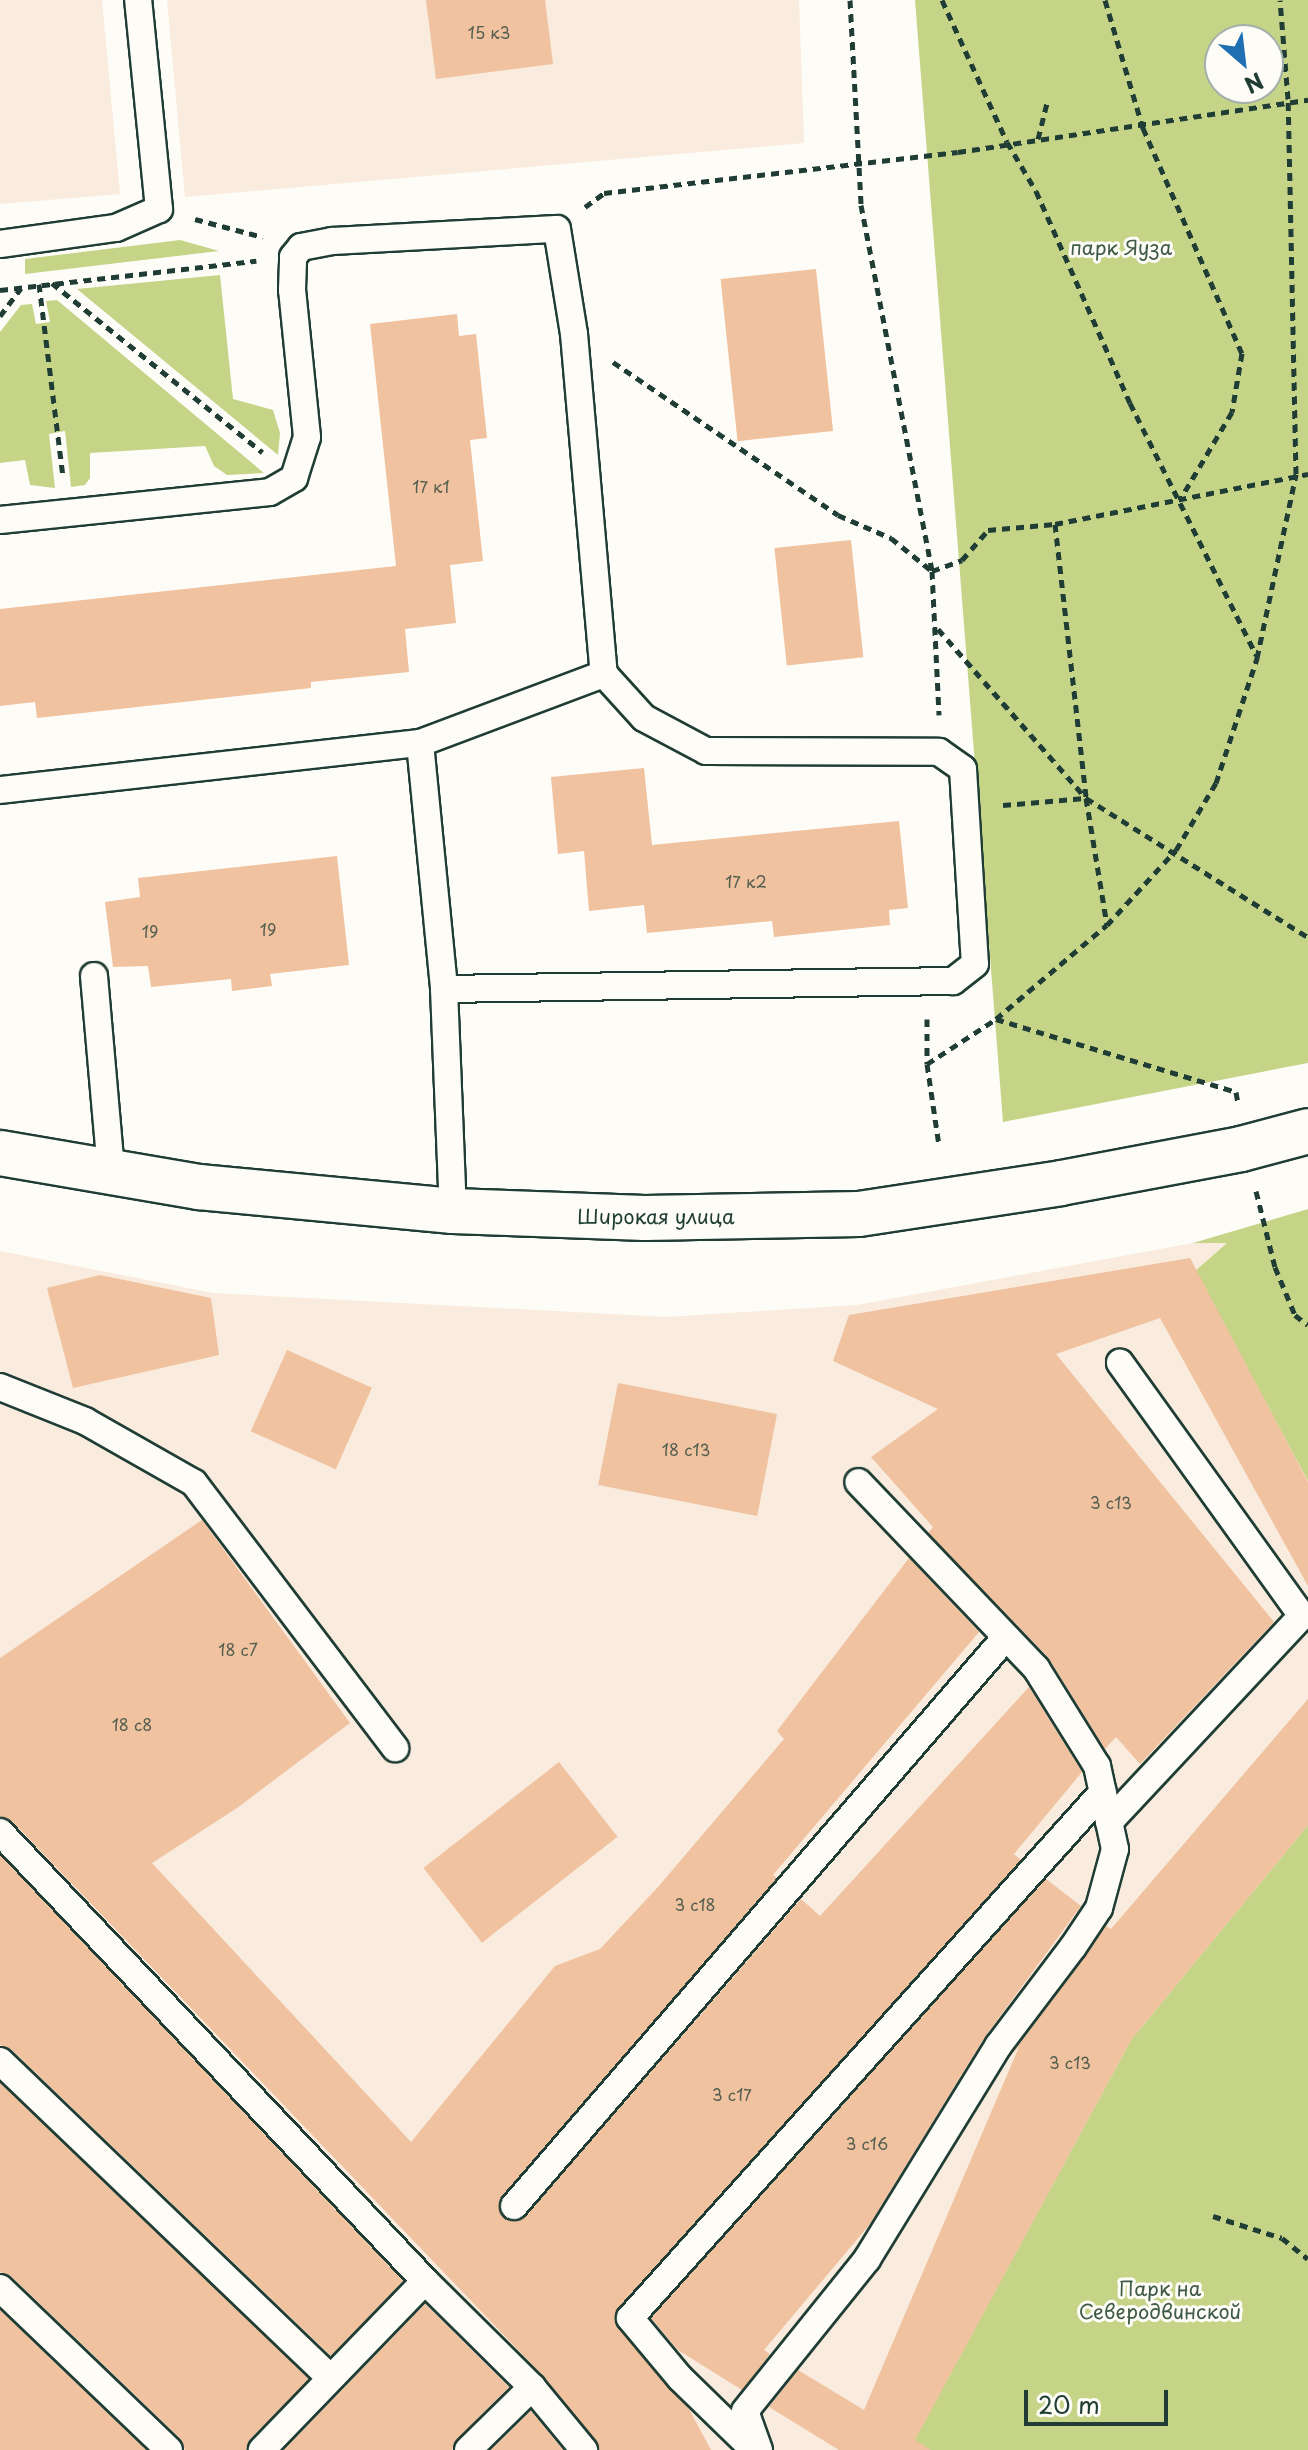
<!DOCTYPE html>
<html>
<head>
<meta charset="utf-8">
<style>
	body { margin:0 }
	#map { position:relative; width:1308px; height:2450px; overflow:hidden; background:#fdfcf7; font-family:"Playpen Sans",sans-serif }
	div>[style] { position:absolute }
	.built>* { inset:0; background:#f9ebdd }
	.green>* { inset:0; background:#c6d488 }
	.building>* { inset:0; background:#f0c29f; transform-origin:0 0 }
	.path>* { height:5px; margin-top:-2.5px; transform-origin:0; background:repeating-linear-gradient(90deg,#1f3d34 0 8px,transparent 0 14px) }
	.roads { filter:drop-shadow(2px 0 #1f3d34) drop-shadow(-2px 0 #1f3d34) drop-shadow(0 2px #1f3d34) drop-shadow(0 -2px #1f3d34) }
	.service>* { height:26px; margin:-13px; padding:0 13px; transform-origin:13px; border-radius:13px; background:#fdfcf7 }
	.secondary>* { height:44px; margin:-22px; padding:0 22px; transform-origin:22px; border-radius:22px; background:#fdfcf7 }
	span { translate:-50% -50%; white-space:nowrap; text-align:center; line-height:1.15; -webkit-text-stroke:6px #fdfcf7; paint-order:stroke }
	.number-label { font-size:16px; color:#535e4f }
	.number-label span { -webkit-text-stroke-width:0 }
	.park-label { font-size:20px; color:#405b45 }
	.street-label { font-size:20px; color:#1f3d34 }
	.north { position:absolute; left:1204px; top:24px; width:80px; height:80px; box-sizing:border-box; background:#fdfcf7; border:2px solid #a4b0a9; border-radius:50%; rotate:152deg; font-size:22px; font-weight:700; line-height:32px; text-align:center; color:#1f3d34 }
	.north::after { content:''; display:block; margin:auto; width:28px; height:36px; background:#1f6fb2; clip-path:polygon(50% 0,100% 100%,50% 72%,0 100%) }
	.scale { position:absolute; left:1024px; top:2390px; width:144px; height:36px; box-sizing:border-box; border:4px solid #1f3d34; border-top:0; padding-left:10px; font-size:24px; line-height:28px; white-space:nowrap; color:#1f3d34; -webkit-text-stroke:6px #fdfcf7; paint-order:stroke }
</style>
</head>
<body>
<div id="map">
	<div class="built">
		<i style="clip-path:polygon(0 0,102px 0,120px 194px,0 204px)"></i>
		<i style="clip-path:polygon(167px 0,799px 0,804px 143px,185px 197px)"></i>
		<i style="clip-path:polygon(1228px 1242px,1195px 1271px,1308px 1481px,1308px 1825px,909px 2450px,0 2450px,0 1251px,213px 1293px,667px 1317px,857px 1305px,1193px 1243px)"></i>
	</div>
	<div class="green">
		<i style="clip-path:polygon(evenodd,915px 0,1308px 0,1308px 1063px,1003px 1122px,915px 0,1220px 40px,1268px 40px,1268px 88px,1220px 88px,1220px 40px)"></i>
		<i style="clip-path:polygon(180px 240px,219px 251px,25px 274px,25px 259px)"></i>
		<i style="clip-path:polygon(220px 275px,233px 399px,273px 410px,280px 433px,278px 455px,77px 289px)"></i>
		<i style="clip-path:polygon(57px 300px,264px 473px,227px 475px,214px 466px,205px 446px,90px 453px,90px 478px,85px 485px,71px 487px,65px 431px,49px 434px,55px 488px,30px 485px,25px 460px,0 463px,0 332px,21px 305px,32px 304px,36px 324px,50px 322px,46px 301px)"></i>
		<i style="clip-path:polygon(1308px 1209px,1308px 1481px,1195px 1271px,1227px 1243px,1193px 1243px)"></i>
		<i style="clip-path:polygon(1308px 1825px,1308px 2450px,909px 2450px,1131px 2040px)"></i>
	</div>
	<div class="building">
		<i style="clip-path:polygon(426px 0,545px 0,553px 64px,436px 79px)"></i>
		<i style="left:816px;top:269px;width:163px;height:96px;rotate:84deg"></i>
		<i style="clip-path:polygon(457px 314px,459px 336px,476px 334px,487px 438px,470px 440px,483px 561px,450px 565px,456px 623px,405px 629px,409px 672px,311px 682px,311px 688px,37px 718px,35px 702px,0 706px,0 609px,396px 566px,370px 324px)"></i>
		<i style="left:851px;top:540px;width:118px;height:77px;rotate:84deg"></i>
		<i style="clip-path:polygon(644px 768px,652px 845px,899px 821px,908px 908px,889px 910px,890px 925px,774px 937px,772px 921px,647px 933px,644px 905px,589px 911px,584px 851px,558px 854px,551px 777px)"></i>
		<i style="clip-path:polygon(337px 856px,349px 965px,270px 974px,272px 986px,232px 991px,231px 979px,151px 987px,148px 966px,113px 967px,105px 902px,140px 897px,138px 878px)"></i>
		<i style="clip-path:polygon(1190px 1258px,1308px 1482px,1308px 1586px,1160px 1318px,1056px 1354px,1274px 1622px,1140px 1764px,1116px 1737px,1105px 1749px,1048px 1657px,928px 1533px,933px 1527px,871px 1457px,938px 1409px,833px 1361px,849px 1315px)"></i>
		<i style="clip-path:polygon(100px 1275px,211px 1298px,219px 1355px,73px 1388px,47px 1288px)"></i>
		<i style="left:287px;top:1350px;width:93px;height:89px;rotate:24deg"></i>
		<i style="left:618px;top:1383px;width:162px;height:104px;rotate:11deg"></i>
		<i style="clip-path:polygon(202px 1520px,350px 1723px,237px 1808px,152px 1863px,411px 2142px,555px 1966px,600px 1949px,658px 1887px,784px 1739px,777px 1731px,909px 1558px,979px 1632px,773px 1875px,777px 1878px,502px 2196px,499px 2210px,510px 2221px,526px 2216px,801px 1899px,820px 1916px,1029px 1687px,1082px 1772px,1014px 1854px,1021px 1860px,618px 2308px,618px 2328px,689px 2409px,711px 2450px,600px 2450px,543px 2376px,12px 1821px,0 1816px,0 1658px)"></i>
		<i style="clip-path:polygon(1308px 1699px,1308px 1825px,1131px 2040px,915px 2440px,931px 2450px,839px 2450px,769px 2407px,798px 2370px,864px 2410px,1019px 2047px,1011px 2055px,1106px 1926px,1111px 1929px)"></i>
		<i style="left:559px;top:1762px;width:95px;height:172px;rotate:52deg"></i>
		<i style="clip-path:polygon(0 1855px,403px 2281px,331px 2356px,11px 2049px,0 2045px)"></i>
		<i style="clip-path:polygon(1046px 1879px,1081px 1906px,984px 2038px,870px 2224px,764px 2350px,770px 2354px,742px 2390px,678px 2350px,651px 2318px)"></i>
		<i style="clip-path:polygon(0 2083px,309px 2379px,250px 2439px,246px 2450px,185px 2450px,180px 2438px,11px 2276px,0 2272px)"></i>
		<i style="clip-path:polygon(425px 2304px,509px 2387px,457px 2439px,452px 2450px,284px 2450px)"></i>
		<i style="clip-path:polygon(0 2310px,146px 2450px,0 2450px)"></i>
		<i style="clip-path:polygon(531px 2411px,563px 2450px,491px 2450px)"></i>
	</div>
	<div class="path">
		<i style="left:850px;top:0;width:205px;rotate:86.9deg"></i>
		<i style="left:861px;top:205px;width:373px;rotate:79deg"></i>
		<i style="left:932px;top:571px;width:144px;rotate:87.2deg"></i>
		<i style="left:942px;top:0;width:156px;rotate:65.4deg"></i>
		<i style="left:1007px;top:142px;width:57px;rotate:59.4deg"></i>
		<i style="left:1036px;top:191px;width:232px;rotate:66.1deg"></i>
		<i style="left:1130px;top:403px;width:282px;rotate:63.4deg"></i>
		<i style="left:1105px;top:0;width:134px;rotate:73.5deg"></i>
		<i style="left:1143px;top:128px;width:246px;rotate:66.3deg"></i>
		<i style="left:1242px;top:353px;width:60px;rotate:99.6deg"></i>
		<i style="left:1232px;top:412px;width:100px;rotate:120.7deg"></i>
		<i style="left:1038px;top:139px;width:38px;rotate:-76deg"></i>
		<i style="left:585px;top:207px;width:24px;rotate:-36deg"></i>
		<i style="left:604px;top:193px;width:356px;rotate:-6.6deg"></i>
		<i style="left:958px;top:152px;width:354px;rotate:-8.5deg"></i>
		<i style="left:195px;top:219px;width:70px;rotate:14.8deg"></i>
		<i style="left:52px;top:283px;width:270px;rotate:38.8deg"></i>
		<i style="left:39px;top:284px;width:195px;rotate:82.9deg"></i>
		<i style="left:0;top:290px;width:258px;rotate:-6.5deg"></i>
		<i style="left:0;top:316px;width:35px;rotate:-53deg"></i>
		<i style="left:613px;top:362px;width:272px;rotate:34.2deg"></i>
		<i style="left:838px;top:515px;width:58px;rotate:23.5deg"></i>
		<i style="left:891px;top:538px;width:53px;rotate:38.8deg"></i>
		<i style="left:932px;top:571px;width:32px;rotate:-20deg"></i>
		<i style="left:962px;top:560px;width:40px;rotate:-49deg"></i>
		<i style="left:988px;top:530px;width:67px;rotate:-5.1deg"></i>
		<i style="left:1055px;top:524px;width:258px;rotate:-11.2deg"></i>
		<i style="left:1055px;top:524px;width:276px;rotate:83.5deg"></i>
		<i style="left:1086px;top:798px;width:129px;rotate:80.6deg"></i>
		<i style="left:938px;top:629px;width:225px;rotate:48.8deg"></i>
		<i style="left:1086px;top:798px;width:262px;rotate:32.1deg"></i>
		<i style="left:1003px;top:805px;width:82px;rotate:-4.9deg"></i>
		<i style="left:927px;top:1019px;width:45px;rotate:90deg"></i>
		<i style="left:927px;top:1064px;width:82px;rotate:81.6deg"></i>
		<i style="left:996px;top:1019px;width:251px;rotate:16.9deg"></i>
		<i style="left:1236px;top:1092px;width:11px;rotate:80deg"></i>
		<i style="left:927px;top:1064px;width:82px;rotate:-33.1deg"></i>
		<i style="left:996px;top:1019px;width:145px;rotate:-40.3deg"></i>
		<i style="left:1107px;top:925px;width:102px;rotate:-47.4deg"></i>
		<i style="left:1176px;top:850px;width:78px;rotate:-59.2deg"></i>
		<i style="left:1216px;top:783px;width:132px;rotate:-71.8deg"></i>
		<i style="left:1257px;top:658px;width:188px;rotate:-78deg"></i>
		<i style="left:1296px;top:474px;width:375px;rotate:-91.2deg"></i>
		<i style="left:1288px;top:99px;width:99px;rotate:-94.6deg"></i>
		<i style="left:1256px;top:1191px;width:78px;rotate:76deg"></i>
		<i style="left:1275px;top:1267px;width:52px;rotate:67.4deg"></i>
		<i style="left:1295px;top:1315px;width:16px;rotate:38deg"></i>
		<i style="left:1213px;top:2216px;width:72px;rotate:17.7deg"></i>
		<i style="left:1282px;top:2238px;width:33px;rotate:39deg"></i>
	</div>
	<div class="roads">
		<div class="service">
			<i style="left:0;top:244px;width:117px;rotate:-7.9deg"></i>
			<i style="left:116px;top:228px;width:47px;rotate:-23.8deg"></i>
			<i style="left:159px;top:209px;width:210px;rotate:-95.7deg"></i>
			<i style="left:0;top:520px;width:271px;rotate:-5.9deg"></i>
			<i style="left:270px;top:492px;width:28px;rotate:-30deg"></i>
			<i style="left:294px;top:478px;width:43px;rotate:-72.4deg"></i>
			<i style="left:307px;top:437px;width:148px;rotate:-95.8deg"></i>
			<i style="left:292px;top:290px;width:33px;rotate:-88deg"></i>
			<i style="left:293px;top:257px;width:13px;rotate:-51deg"></i>
			<i style="left:301px;top:247px;width:32px;rotate:-11deg"></i>
			<i style="left:332px;top:241px;width:225px;rotate:-3.1deg"></i>
			<i style="left:557px;top:229px;width:106px;rotate:80.8deg"></i>
			<i style="left:574px;top:334px;width:341px;rotate:85deg"></i>
			<i style="left:604px;top:674px;width:59px;rotate:47.7deg"></i>
			<i style="left:644px;top:718px;width:70px;rotate:28deg"></i>
			<i style="left:706px;top:751px;width:233px;rotate:0.2deg"></i>
			<i style="left:939px;top:752px;width:29px;rotate:35deg"></i>
			<i style="left:963px;top:769px;width:195px;rotate:86.5deg"></i>
			<i style="left:975px;top:964px;width:28px;rotate:142deg"></i>
			<i style="left:953px;top:981px;width:509px;rotate:179.1deg"></i>
			<i style="left:420px;top:743px;width:247px;rotate:84.4deg"></i>
			<i style="left:444px;top:989px;width:222px;rotate:87.7deg"></i>
			<i style="left:0;top:790px;width:423px;rotate:-6.4deg"></i>
			<i style="left:420px;top:743px;width:197px;rotate:-20.6deg"></i>
			<i style="left:94px;top:976px;width:197px;rotate:85deg"></i>
			<i style="left:0;top:1387px;width:92px;rotate:21.8deg"></i>
			<i style="left:85px;top:1421px;width:125px;rotate:29.6deg"></i>
			<i style="left:194px;top:1483px;width:333px;rotate:52.8deg"></i>
			<i style="left:1109px;top:1822px;width:282px;rotate:-46.9deg"></i>
			<i style="left:1302px;top:1616px;width:312px;rotate:-125.7deg"></i>
			<i style="left:0;top:1832px;width:618px;rotate:46.57deg"></i>
			<i style="left:425px;top:2281px;width:235px;rotate:134deg"></i>
			<i style="left:0;top:2061px;width:457px;rotate:43.8deg"></i>
			<i style="left:514px;top:2206px;width:752px;rotate:-49.15deg"></i>
			<i style="left:425px;top:2281px;width:151px;rotate:44.7deg"></i>
			<i style="left:532px;top:2387px;width:82px;rotate:50.5deg"></i>
			<i style="left:0;top:2288px;width:234px;rotate:43.8deg"></i>
			<i style="left:468px;top:2450px;width:90px;rotate:-44.5deg"></i>
			<i style="left:754px;top:2450px;width:103px;rotate:-135.8deg"></i>
			<i style="left:680px;top:2378px;width:78px;rotate:-129.8deg"></i>
			<i style="left:630px;top:2318px;width:707px;rotate:-48.04deg"></i>
			<i style="left:759px;top:2450px;width:41px;rotate:-109.7deg"></i>
			<i style="left:745px;top:2411px;width:195px;rotate:-51.2deg"></i>
			<i style="left:867px;top:2259px;width:250px;rotate:-58.4deg"></i>
			<i style="left:998px;top:2046px;width:124px;rotate:-52.9deg"></i>
			<i style="left:1073px;top:1947px;width:47px;rotate:-56.3deg"></i>
			<i style="left:1099px;top:1908px;width:61px;rotate:-74.8deg"></i>
			<i style="left:1115px;top:1849px;width:85px;rotate:-102.2deg"></i>
			<i style="left:1097px;top:1766px;width:115px;rotate:-121.9deg"></i>
			<i style="left:1036px;top:1668px;width:257px;rotate:-133.7deg"></i>
		</div>
		<div class="secondary">
			<i style="left:0;top:1153px;width:202px;rotate:9.7deg"></i>
			<i style="left:199px;top:1187px;width:255px;rotate:5.4deg"></i>
			<i style="left:453px;top:1211px;width:192px;rotate:2.1deg"></i>
			<i style="left:645px;top:1218px;width:214px;rotate:-1.1deg"></i>
			<i style="left:859px;top:1214px;width:204px;rotate:-8.7deg"></i>
			<i style="left:1061px;top:1183px;width:183px;rotate:-10.7deg"></i>
			<i style="left:1241px;top:1149px;width:69px;rotate:-15deg"></i>
		</div>
	</div>
	<div class="number-label">
		<span style="left:489px;top:32px">15 к3</span>
		<span style="left:431px;top:486px">17 к1</span>
		<span style="left:746px;top:881px">17 к2</span>
		<span style="left:268px;top:929px">19</span>
		<span style="left:150px;top:931px">19</span>
		<span style="left:686px;top:1449px">18 с13</span>
		<span style="left:1111px;top:1502px">3 с13</span>
		<span style="left:238px;top:1649px">18 с7</span>
		<span style="left:132px;top:1724px">18 с8</span>
		<span style="left:695px;top:1904px">3 с18</span>
		<span style="left:1070px;top:2062px">3 с13</span>
		<span style="left:732px;top:2094px">3 с17</span>
		<span style="left:867px;top:2143px">3 с16</span>
	</div>
	<div class="park-label">
		<span style="left:1121px;top:247px">парк Яуза</span>
		<span style="left:1160px;top:2300px">Парк на<br>Северодвинской</span>
	</div>
	<div class="street-label">
		<span style="left:656px;top:1216px">Широкая улица</span>
	</div>
	<div class="north">N</div>
	<div class="scale">20 m</div>
</div>
</body>
</html>
